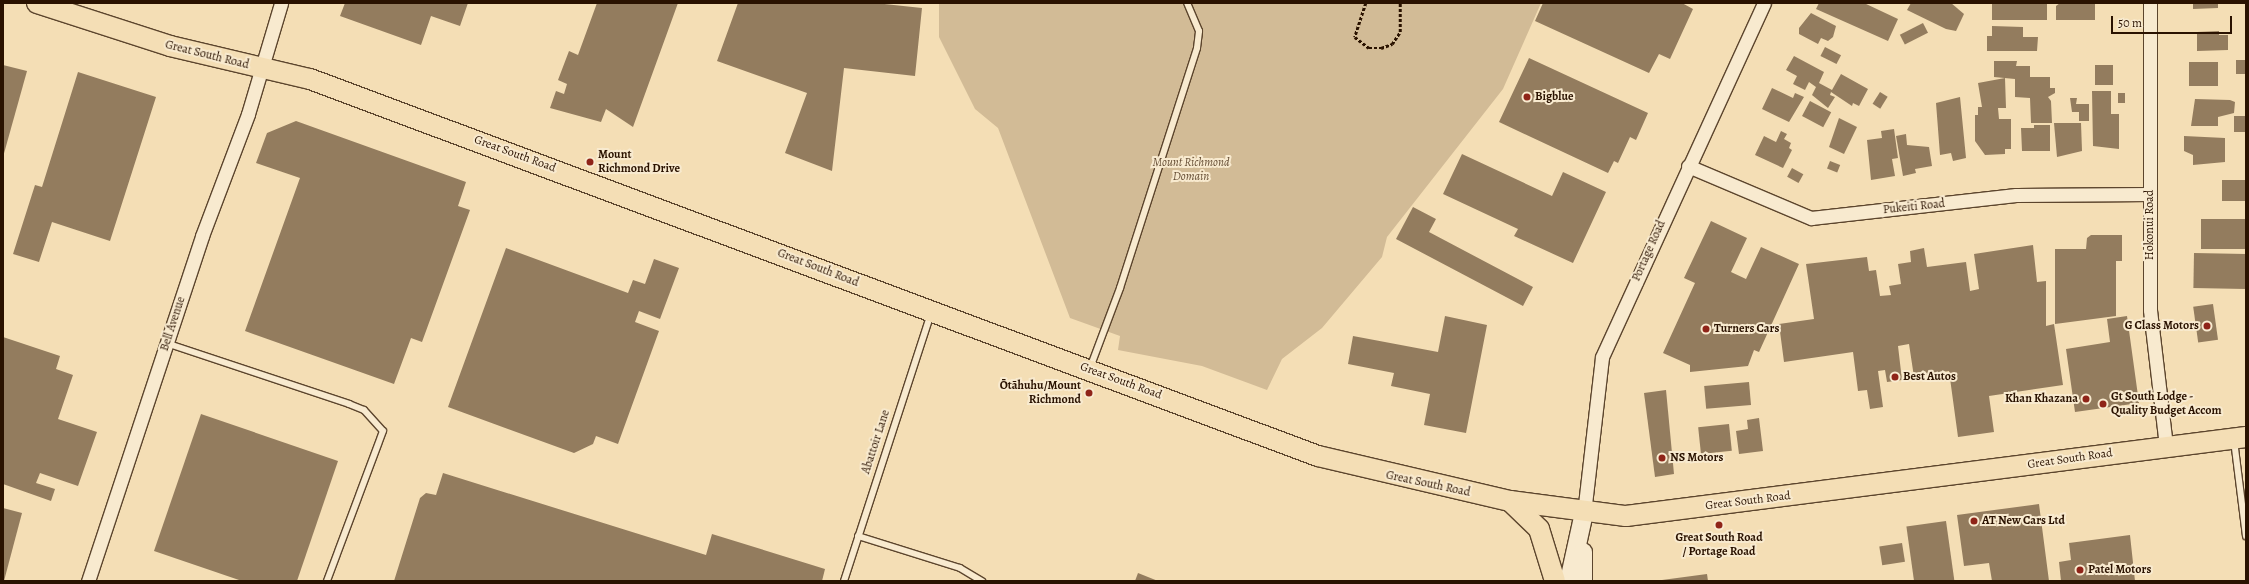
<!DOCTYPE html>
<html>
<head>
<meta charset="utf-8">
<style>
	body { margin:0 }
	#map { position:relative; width:2249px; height:584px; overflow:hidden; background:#f4deb5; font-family:Alegreya,serif }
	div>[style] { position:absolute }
	.green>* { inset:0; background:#d2bb96 }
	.building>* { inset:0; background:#937c5e; transform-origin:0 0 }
	.path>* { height:2.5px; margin-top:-1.25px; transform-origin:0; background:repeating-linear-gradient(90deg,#2a1200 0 3px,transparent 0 5px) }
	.roads { filter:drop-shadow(1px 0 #5c452d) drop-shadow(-1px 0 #5c452d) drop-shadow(0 1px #5c452d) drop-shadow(0 -1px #5c452d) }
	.lane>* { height:6px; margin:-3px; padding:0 3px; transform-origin:3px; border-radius:3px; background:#f8eacf }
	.street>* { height:13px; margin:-6.5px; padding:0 6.5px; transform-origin:6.5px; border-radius:6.5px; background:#f8eacf }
	.secondary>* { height:18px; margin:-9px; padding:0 9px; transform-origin:9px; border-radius:9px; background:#f8eacf }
	.primary>* { height:20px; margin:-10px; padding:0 10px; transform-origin:10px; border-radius:10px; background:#f4deb5 }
	.dots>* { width:11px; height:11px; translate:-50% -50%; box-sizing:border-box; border:2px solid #f8eacf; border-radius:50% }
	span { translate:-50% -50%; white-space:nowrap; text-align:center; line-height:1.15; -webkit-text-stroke:4px #f8eacf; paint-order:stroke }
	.street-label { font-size:12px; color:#2a1200 }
	.poi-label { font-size:12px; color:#2a1200; font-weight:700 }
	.left { translate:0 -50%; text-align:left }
	.right { translate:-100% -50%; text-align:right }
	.park-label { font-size:12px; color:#654d34; font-style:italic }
	.frame { position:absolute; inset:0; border:4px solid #2a1200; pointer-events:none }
	.scale { position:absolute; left:2111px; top:16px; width:121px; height:18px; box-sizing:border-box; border:2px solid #2a1200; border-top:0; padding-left:5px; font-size:12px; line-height:14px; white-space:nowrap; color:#2a1200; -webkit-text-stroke:3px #f8eacf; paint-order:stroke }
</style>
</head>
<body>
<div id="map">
	<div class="green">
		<i style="clip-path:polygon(939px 3px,1541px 3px,1503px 89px,1387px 237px,1382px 257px,1322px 328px,1282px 359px,1267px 390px,1202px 366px,1118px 350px,1120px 336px,1070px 318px,998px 128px,975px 109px,939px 37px)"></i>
	</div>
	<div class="building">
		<i style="clip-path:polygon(345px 3px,468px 3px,460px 26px,431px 16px,421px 45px,340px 16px)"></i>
		<i style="clip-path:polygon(597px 3px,678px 3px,633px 127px,606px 109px,601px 122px,550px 108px,556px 91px,564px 94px,567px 84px,558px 80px,569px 51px,578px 55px)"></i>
		<i style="clip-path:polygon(738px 3px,875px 3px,922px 8px,915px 76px,844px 68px,832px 171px,785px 153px,807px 93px,717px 61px)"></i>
		<i style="clip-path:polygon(1543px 3px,1682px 3px,1693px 9px,1670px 59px,1659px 54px,1649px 73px,1535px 21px)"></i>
		<i style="clip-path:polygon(1819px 3px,1864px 3px,1898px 19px,1888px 41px,1816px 9px)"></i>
		<i style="clip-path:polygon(1911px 3px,1951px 3px,1964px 14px,1956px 31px,1946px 29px,1907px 10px)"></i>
		<i style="left:1992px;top:3px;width:55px;height:17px"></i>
		<i style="clip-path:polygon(2060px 3px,2095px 3px,2095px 20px,2056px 20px,2056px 6px)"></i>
		<i style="clip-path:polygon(2193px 3px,2218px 3px,2218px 8px,2193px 9px)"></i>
		<i style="clip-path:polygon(1811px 13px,1836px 26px,1833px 37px,1828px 41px,1821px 38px,1818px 44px,1799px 34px,1799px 28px)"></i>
		<i style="left:1923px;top:23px;width:11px;height:26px;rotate:63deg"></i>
		<i style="clip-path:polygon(1992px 26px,2023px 27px,2023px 37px,2038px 37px,2037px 51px,1987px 51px,1987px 36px,1992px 36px)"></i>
		<i style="clip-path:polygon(2219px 31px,2219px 35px,2228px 35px,2228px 50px,2197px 51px,2197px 32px)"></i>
		<i style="left:1825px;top:47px;width:18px;height:10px;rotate:27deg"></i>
		<i style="clip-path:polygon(1794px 56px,1824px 72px,1819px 83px,1832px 90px,1841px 74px,1868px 89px,1859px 106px,1853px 103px,1852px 106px,1831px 92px,1830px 95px,1835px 97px,1828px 108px,1812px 95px,1816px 87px,1809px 82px,1805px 90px,1793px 84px,1797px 76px,1786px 70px)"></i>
		<i style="clip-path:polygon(1529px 58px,1648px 113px,1636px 140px,1630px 137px,1618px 163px,1614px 161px,1608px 173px,1499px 122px)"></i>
		<i style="left:2236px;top:60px;width:10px;height:14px"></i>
		<i style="clip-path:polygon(1994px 61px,2017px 61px,2016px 66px,2030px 66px,2030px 77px,2050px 77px,2050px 88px,2055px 88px,2055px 93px,2048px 97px,2051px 101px,2052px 123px,2031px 123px,2030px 98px,2015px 97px,2015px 79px,1994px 77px)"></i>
		<i style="left:2189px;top:62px;width:29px;height:24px"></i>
		<i style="clip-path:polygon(3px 65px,27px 71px,3px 157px)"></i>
		<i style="left:2095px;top:65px;width:18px;height:20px"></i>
		<i style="clip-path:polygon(78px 72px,156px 97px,110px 241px,52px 222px,39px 262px,13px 254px,35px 185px,42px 187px)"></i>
		<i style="clip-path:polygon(2005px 78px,2006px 108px,1998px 108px,1999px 119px,2011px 119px,2011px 149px,2005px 149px,2005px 154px,1985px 155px,1975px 141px,1975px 115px,1978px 115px,1978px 107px,1982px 107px,1978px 83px)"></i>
		<i style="clip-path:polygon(1772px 88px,1793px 98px,1795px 93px,1804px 97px,1789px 122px,1762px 109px)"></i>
		<i style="clip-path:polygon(2092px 91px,2111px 91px,2111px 114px,2119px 114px,2119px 149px,2093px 146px)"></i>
		<i style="left:1880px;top:92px;width:9px;height:14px;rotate:32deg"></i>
		<i style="left:2118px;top:93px;width:7px;height:10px"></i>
		<i style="clip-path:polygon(1960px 97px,1966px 158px,1953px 161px,1951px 153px,1940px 155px,1936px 103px)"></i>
		<i style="clip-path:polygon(2070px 98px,2077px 98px,2076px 104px,2089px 104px,2089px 121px,2079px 121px,2079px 112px,2072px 112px)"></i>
		<i style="clip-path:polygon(2195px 99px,2230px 100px,2235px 102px,2234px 113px,2218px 117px,2218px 126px,2191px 126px)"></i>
		<i style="left:1810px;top:101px;width:24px;height:17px;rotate:28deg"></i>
		<i style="left:2234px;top:116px;width:12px;height:16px"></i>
		<i style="clip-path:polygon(1839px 118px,1857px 127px,1844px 154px,1829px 147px)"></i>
		<i style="clip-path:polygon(296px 121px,466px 182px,458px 206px,470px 210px,422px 342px,411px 338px,394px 384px,245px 331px,300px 178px,256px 163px,267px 133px)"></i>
		<i style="clip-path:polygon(2054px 123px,2081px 123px,2082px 151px,2057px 157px)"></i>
		<i style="clip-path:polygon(2034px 125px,2050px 125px,2050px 151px,2022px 151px,2021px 128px,2034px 128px)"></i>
		<i style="clip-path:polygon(1894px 129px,1898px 158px,1892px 159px,1895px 176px,1871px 180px,1867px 140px,1882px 138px,1881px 131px)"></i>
		<i style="clip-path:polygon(1781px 131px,1787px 134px,1784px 139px,1791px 143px,1789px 148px,1792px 150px,1783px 168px,1755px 155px,1764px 136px,1776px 142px)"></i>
		<i style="clip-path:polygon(1906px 134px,1907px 145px,1929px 147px,1932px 166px,1915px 169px,1916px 173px,1903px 176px,1896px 136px)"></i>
		<i style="clip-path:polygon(2184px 136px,2225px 138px,2225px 162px,2193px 165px,2193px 155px,2184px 151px)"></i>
		<i style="clip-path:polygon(1462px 154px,1552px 196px,1563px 172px,1606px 192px,1573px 263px,1514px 236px,1518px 229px,1443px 194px)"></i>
		<i style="left:1830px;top:161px;width:11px;height:8px;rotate:22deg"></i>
		<i style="left:1792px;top:168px;width:13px;height:10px;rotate:29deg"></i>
		<i style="left:2222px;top:180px;width:24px;height:21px"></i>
		<i style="clip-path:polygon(1413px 207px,1436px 219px,1429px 232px,1533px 287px,1523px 306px,1396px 239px)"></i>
		<i style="left:2201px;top:219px;width:45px;height:30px"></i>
		<i style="clip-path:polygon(1711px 221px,1747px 238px,1731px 272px,1746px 279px,1761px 247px,1799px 264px,1759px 352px,1754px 350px,1748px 366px,1690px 372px,1690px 365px,1663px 353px,1695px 283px,1684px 278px)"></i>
		<i style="clip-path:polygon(2091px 235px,2122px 235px,2122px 261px,2116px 261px,2116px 316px,2055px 324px,2055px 249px,2086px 249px,2087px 238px)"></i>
		<i style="clip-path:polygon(2033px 245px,2037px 282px,2046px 281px,2046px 326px,2054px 324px,2063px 385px,1989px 396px,1994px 432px,1958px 437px,1949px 371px,1914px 377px,1909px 344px,1898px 346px,1902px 380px,1887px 382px,1885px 370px,1878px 371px,1883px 407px,1870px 409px,1867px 390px,1858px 391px,1853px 352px,1784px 362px,1779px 324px,1814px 319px,1806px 264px,1867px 257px,1869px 271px,1876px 270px,1880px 296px,1891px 295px,1889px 286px,1901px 284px,1898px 264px,1911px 262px,1910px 251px,1924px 248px,1927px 267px,1966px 262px,1970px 291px,1979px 289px,1974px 254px)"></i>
		<i style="clip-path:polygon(506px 248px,628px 293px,633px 280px,645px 284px,654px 259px,679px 268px,660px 319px,639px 311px,635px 322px,659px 331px,618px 444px,596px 436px,593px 444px,574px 453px,448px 407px)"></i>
		<i style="left:2194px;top:253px;width:52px;height:35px;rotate:1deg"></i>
		<i style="left:2213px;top:304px;width:36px;height:20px;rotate:82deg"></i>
		<i style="clip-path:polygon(1445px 316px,1487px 325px,1466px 433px,1424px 425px,1430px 394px,1391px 386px,1394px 373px,1348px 364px,1353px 336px,1438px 352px)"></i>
		<i style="clip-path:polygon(2127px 316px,2139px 403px,2075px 412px,2066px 349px,2110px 342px,2107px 319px)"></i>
		<i style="clip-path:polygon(3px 337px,60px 356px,56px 369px,73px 375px,58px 419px,97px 432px,78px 486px,40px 473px,36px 483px,55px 489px,51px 501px,3px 484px)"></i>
		<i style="left:1749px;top:382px;width:23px;height:45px;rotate:85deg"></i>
		<i style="clip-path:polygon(1666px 390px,1674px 474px,1655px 477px,1644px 393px)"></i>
		<i style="clip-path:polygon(201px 414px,338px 461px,297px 581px,242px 581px,154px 551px)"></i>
		<i style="clip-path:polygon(1759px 418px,1763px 451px,1739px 454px,1736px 431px,1748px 429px,1747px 420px)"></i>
		<i style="left:1729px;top:424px;width:27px;height:31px;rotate:84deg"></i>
		<i style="clip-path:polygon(443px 473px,706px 555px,712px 534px,825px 569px,822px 581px,394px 581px,420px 498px,426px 493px,436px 495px)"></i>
		<i style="clip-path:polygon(2039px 504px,2049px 581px,1992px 581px,1989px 563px,1964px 566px,1957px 515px)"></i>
		<i style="clip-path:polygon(3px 508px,22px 513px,4px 581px,3px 581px)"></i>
		<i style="left:1946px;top:521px;width:61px;height:40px;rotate:82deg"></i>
		<i style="clip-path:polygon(2130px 535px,2135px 581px,2061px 581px,2059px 562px,2071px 560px,2069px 543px)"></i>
		<i style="left:1902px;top:543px;width:19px;height:23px;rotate:81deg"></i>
		<i style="clip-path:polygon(1138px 573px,1158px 581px,1135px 581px)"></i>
		<i style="clip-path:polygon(1707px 574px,1708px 581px,1662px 581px,1662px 580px)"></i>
	</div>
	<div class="path">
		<i style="left:1366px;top:3px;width:36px;rotate:108deg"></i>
		<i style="left:1355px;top:37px;width:18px;rotate:38deg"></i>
		<i style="left:1369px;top:48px;width:12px"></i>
		<i style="left:1381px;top:48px;width:12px;rotate:-20deg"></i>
		<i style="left:1392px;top:44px;width:14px;rotate:-56deg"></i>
		<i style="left:1400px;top:32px;width:29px;rotate:-90deg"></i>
	</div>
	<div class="roads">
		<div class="lane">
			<i style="left:166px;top:343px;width:193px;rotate:18.4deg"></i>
			<i style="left:349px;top:404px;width:16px;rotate:22deg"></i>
			<i style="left:364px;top:410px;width:28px;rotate:48deg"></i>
			<i style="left:383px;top:431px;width:160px;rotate:110.5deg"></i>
			<i style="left:1090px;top:368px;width:85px;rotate:-69.4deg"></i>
			<i style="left:1120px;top:288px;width:252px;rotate:-72.2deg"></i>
			<i style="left:1197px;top:48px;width:17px;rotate:-83deg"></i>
			<i style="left:1199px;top:31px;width:30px;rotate:-113deg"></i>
			<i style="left:2234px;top:440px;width:97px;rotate:82.9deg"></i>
			<i style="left:858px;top:536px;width:107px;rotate:17.4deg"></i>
			<i style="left:960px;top:568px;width:26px;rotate:31deg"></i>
			<i style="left:844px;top:581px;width:281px;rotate:-72deg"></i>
		</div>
		<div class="street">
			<i style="left:2150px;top:3px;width:307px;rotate:90deg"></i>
			<i style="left:2150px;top:310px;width:137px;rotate:83.3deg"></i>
			<i style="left:1688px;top:166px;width:134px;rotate:22.9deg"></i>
			<i style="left:1811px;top:218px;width:206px;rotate:-6.4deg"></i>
			<i style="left:2016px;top:195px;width:134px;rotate:-0.4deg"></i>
			<i style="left:1584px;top:513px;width:157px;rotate:-83.4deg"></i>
			<i style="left:1602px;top:357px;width:389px;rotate:-65.4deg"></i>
			<i style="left:88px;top:581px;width:363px;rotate:-71.7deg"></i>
			<i style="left:202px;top:236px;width:130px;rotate:-69.3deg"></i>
			<i style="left:248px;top:114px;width:116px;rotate:-73.4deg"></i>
		</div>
		<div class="secondary">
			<i style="left:1569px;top:581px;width:70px;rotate:-77.6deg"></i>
			<i style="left:1583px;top:581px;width:29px;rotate:-90deg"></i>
		</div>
		<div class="primary">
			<i style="left:37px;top:3px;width:140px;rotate:17.9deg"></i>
			<i style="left:170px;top:46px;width:144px;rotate:13.3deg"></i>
			<i style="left:310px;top:79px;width:1076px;rotate:20.51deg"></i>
			<i style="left:1318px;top:456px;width:197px;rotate:13.2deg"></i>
			<i style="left:1510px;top:501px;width:117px;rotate:7.4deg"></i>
			<i style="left:1626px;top:516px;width:625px;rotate:-7.26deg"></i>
			<i style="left:1510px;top:501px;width:40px;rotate:44deg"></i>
			<i style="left:1539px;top:529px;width:54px;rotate:72.9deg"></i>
		</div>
	</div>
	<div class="dots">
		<i style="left:1527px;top:97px;background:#8f2418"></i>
		<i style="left:590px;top:162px;background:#8f2418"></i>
		<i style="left:2207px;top:326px;background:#8f2418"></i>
		<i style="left:1706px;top:329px;background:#8f2418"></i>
		<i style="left:1895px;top:377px;background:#8f2418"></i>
		<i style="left:1089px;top:393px;background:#8f2418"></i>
		<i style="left:2086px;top:399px;background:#8f2418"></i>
		<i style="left:2103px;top:404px;background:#8f2418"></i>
		<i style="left:1662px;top:458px;background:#8f2418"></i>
		<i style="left:1974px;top:521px;background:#8f2418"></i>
		<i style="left:1719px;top:525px;background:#8f2418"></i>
		<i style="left:2080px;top:570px;background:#8f2418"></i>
	</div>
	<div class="street-label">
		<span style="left:207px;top:55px;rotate:14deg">Great South Road</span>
		<span style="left:515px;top:154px;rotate:20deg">Great South Road</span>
		<span style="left:1914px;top:207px;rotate:-6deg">Pukeiti Road</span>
		<span style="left:2150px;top:225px;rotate:-90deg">Hokonui Road</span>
		<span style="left:1649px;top:251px;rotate:-66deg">Portage Road</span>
		<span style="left:818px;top:268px;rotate:21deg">Great South Road</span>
		<span style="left:173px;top:324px;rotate:-72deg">Bell Avenue</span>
		<span style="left:1121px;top:381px;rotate:20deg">Great South Road</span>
		<span style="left:876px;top:442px;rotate:-72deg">Abattoir Lane</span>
		<span style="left:2070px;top:459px;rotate:-8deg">Great South Road</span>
		<span style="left:1428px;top:484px;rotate:12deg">Great South Road</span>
		<span style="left:1748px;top:501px;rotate:-7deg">Great South Road</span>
	</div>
	<div class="poi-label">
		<span class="left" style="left:1535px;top:97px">Bigblue</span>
		<span class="left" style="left:598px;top:162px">Mount<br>Richmond Drive</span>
		<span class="right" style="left:2199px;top:326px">G Class Motors</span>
		<span class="left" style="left:1714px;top:329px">Turners Cars</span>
		<span class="left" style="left:1903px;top:377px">Best Autos</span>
		<span class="right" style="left:1081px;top:393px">Ōtāhuhu/Mount<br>Richmond</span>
		<span class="left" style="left:2111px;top:404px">Gt South Lodge -<br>Quality Budget Accom</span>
		<span class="right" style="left:2078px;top:399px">Khan Khazana</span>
		<span class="left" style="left:1670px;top:458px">NS Motors</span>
		<span class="left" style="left:1982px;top:521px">AT New Cars Ltd</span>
		<span style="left:1719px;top:545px">Great South Road<br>/ Portage Road</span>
		<span class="left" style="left:2088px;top:570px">Patel Motors</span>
	</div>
	<div class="park-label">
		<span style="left:1191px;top:170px">Mount Richmond<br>Domain</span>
	</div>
	<div class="frame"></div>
	<div class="scale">50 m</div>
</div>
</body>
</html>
